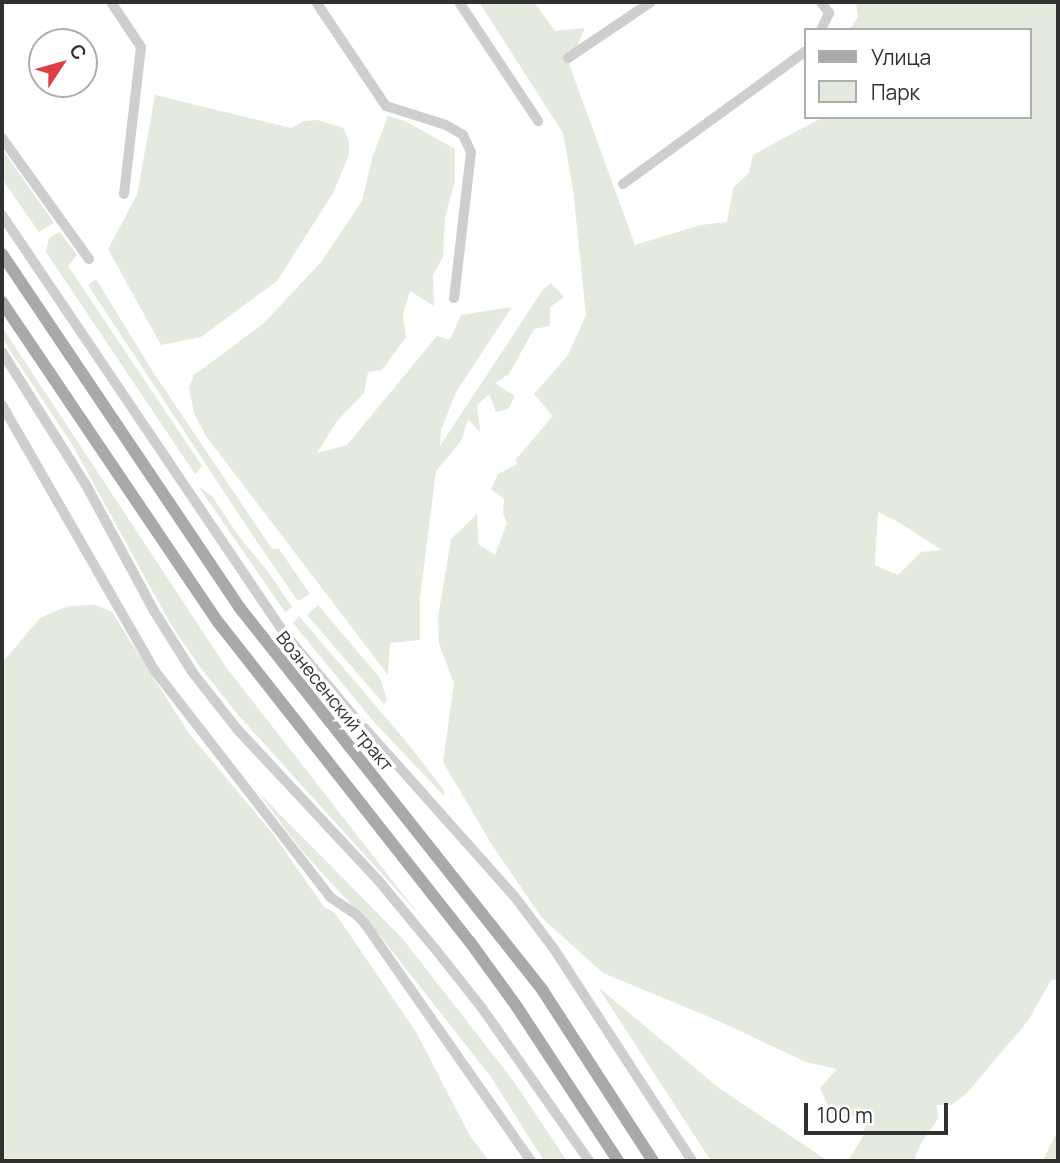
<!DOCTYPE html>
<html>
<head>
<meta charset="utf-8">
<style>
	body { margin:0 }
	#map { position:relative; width:1060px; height:1163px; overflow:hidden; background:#fff; font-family:Manrope,sans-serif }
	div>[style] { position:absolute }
	.green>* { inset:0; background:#e4eadd }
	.minor>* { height:10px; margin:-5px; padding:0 5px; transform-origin:5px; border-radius:5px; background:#cecece }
	.major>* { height:12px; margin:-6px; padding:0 6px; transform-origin:6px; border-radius:6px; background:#a9a9a9 }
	span { translate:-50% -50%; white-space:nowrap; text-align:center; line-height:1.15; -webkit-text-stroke:7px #fff; paint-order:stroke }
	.street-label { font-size:18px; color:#313131 }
	.frame { position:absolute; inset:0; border:4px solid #313131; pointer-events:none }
	.legend { position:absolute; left:804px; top:28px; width:228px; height:91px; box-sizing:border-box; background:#fff; border:2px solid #adadad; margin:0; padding:9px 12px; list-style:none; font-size:21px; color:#313131 }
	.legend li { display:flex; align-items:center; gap:14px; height:35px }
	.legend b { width:35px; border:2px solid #adadad }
	.north { position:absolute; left:28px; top:28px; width:70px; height:70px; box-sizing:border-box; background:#fff; border:2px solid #adadad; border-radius:50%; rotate:54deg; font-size:19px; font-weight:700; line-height:28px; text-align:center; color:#313131 }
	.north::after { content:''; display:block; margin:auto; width:24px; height:32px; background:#de3e44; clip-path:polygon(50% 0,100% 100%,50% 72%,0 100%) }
	.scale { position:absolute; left:804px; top:1103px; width:144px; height:32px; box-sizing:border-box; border:4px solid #313131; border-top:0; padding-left:9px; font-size:21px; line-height:24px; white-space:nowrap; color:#313131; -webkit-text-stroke:5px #fff; paint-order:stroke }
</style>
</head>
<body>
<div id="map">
	<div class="green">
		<i style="clip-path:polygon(evenodd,479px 2px,534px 2px,555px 31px,585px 28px,569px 64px,635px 245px,701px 225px,727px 222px,733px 188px,749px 173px,753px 155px,823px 117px,1030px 117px,1030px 30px,849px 30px,858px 17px,856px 2px,1058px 2px,1058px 979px,1051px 980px,1028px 1021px,966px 1094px,951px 1105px,937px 1105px,938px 1119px,921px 1143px,914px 1161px,849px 1160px,863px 1136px,867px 1116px,833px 1117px,820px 1088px,837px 1069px,806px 1062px,712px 1018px,603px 973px,542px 918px,492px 845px,443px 762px,454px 683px,439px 644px,438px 617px,451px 539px,477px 514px,478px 544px,495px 555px,507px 523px,503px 513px,504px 499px,491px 489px,498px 474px,517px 464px,516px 459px,553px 416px,534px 394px,568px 355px,586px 315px,573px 189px,563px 133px,479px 2px,878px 512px,900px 523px,942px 550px,921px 552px,898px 575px,875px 565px,878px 512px)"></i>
		<i style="clip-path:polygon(155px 95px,291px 128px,304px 121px,318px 120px,343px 128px,349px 141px,349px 155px,333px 193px,277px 281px,201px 337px,161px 345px,108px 249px,137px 195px)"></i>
		<i style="clip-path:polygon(388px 116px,405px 121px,455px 149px,455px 181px,445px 218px,443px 257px,433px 275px,434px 306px,410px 291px,403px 314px,406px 337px,382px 370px,368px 372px,364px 393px,337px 421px,317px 453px,347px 445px,437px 336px,450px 340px,461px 315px,512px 307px,456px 392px,441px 430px,440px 446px,542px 291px,551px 283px,564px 297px,550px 307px,550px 326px,534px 329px,509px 374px,495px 383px,515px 396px,508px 409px,496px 412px,489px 394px,477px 405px,480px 432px,468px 419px,461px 441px,436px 471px,420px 598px,420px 640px,390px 643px,388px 675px,206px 436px,194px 413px,189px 388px,194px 375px,264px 323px,321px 262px,362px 201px,372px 158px)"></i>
		<i style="clip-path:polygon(2px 149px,54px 223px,39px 232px,2px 179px)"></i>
		<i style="clip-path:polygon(60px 232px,77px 255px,68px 266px,202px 466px,195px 474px,46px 252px,49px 238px)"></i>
		<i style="clip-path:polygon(96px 279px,153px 372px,272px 549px,279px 549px,310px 594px,298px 601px,253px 536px,88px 285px)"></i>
		<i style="clip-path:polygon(2px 327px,226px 667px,420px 916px,239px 716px,200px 667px,170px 623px,73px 446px,2px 338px)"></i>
		<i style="clip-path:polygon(198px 486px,212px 496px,238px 535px,269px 573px,292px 607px,285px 612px)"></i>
		<i style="clip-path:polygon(96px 605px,112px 612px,188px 732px,273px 834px,324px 907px,335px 913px,416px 1032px,470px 1136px,489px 1161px,2px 1161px,2px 663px,40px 618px,68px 606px)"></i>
		<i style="clip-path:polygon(318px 605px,380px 678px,387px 700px,384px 704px,307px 615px)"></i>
		<i style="clip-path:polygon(299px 616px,404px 739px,444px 790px,445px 797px,374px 722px,293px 623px)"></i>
		<i style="clip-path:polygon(257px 791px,402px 938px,512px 1079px,567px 1161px,544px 1161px,491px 1077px,381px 937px,302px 851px)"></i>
		<i style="clip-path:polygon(598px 987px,719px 1088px,828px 1161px,711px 1161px)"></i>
		<i style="clip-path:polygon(1058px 1130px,1058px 1161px,1045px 1161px,1044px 1158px)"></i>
	</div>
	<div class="minor">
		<i style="left:111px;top:2px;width:54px;rotate:56.3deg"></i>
		<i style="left:141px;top:47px;width:148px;rotate:96.6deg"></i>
		<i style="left:316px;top:2px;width:125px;rotate:56.1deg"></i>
		<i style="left:386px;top:106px;width:63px;rotate:17.6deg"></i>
		<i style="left:446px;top:125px;width:20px;rotate:30deg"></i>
		<i style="left:463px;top:135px;width:19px;rotate:65deg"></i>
		<i style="left:471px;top:152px;width:147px;rotate:96.6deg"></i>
		<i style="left:459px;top:2px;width:143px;rotate:56.4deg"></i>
		<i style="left:821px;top:2px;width:14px;rotate:54deg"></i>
		<i style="left:829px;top:13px;width:19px;rotate:115deg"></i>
		<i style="left:568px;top:58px;width:100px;rotate:-34deg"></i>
		<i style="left:2px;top:138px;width:149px;rotate:54.3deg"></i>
		<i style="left:623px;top:184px;width:226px;rotate:-36deg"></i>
		<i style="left:2px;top:215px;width:504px;rotate:55.99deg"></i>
		<i style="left:284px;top:633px;width:104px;rotate:50.1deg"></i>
		<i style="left:351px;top:713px;width:246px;rotate:48.3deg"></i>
		<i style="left:515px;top:897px;width:65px;rotate:53.1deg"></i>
		<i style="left:554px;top:949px;width:253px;rotate:56.9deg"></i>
		<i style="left:2px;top:352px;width:157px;rotate:57.7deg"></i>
		<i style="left:86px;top:485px;width:143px;rotate:61.6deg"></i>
		<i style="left:154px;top:611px;width:73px;rotate:57.8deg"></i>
		<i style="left:193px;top:673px;width:73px;rotate:51.7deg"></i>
		<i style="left:238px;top:730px;width:205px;rotate:47deg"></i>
		<i style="left:378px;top:880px;width:91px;rotate:50.4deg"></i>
		<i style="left:436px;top:950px;width:74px;rotate:51.6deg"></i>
		<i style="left:482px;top:1008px;width:187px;rotate:55deg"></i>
		<i style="left:2px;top:405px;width:307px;rotate:60.1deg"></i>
		<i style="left:155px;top:671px;width:286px;rotate:52.2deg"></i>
		<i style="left:330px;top:897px;width:32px;rotate:34deg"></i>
		<i style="left:357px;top:915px;width:12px;rotate:48deg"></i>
		<i style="left:365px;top:924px;width:289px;rotate:55deg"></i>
	</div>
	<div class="major">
		<i style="left:2px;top:254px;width:425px;rotate:56.1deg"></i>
		<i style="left:239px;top:607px;width:490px;rotate:51.6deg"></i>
		<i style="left:543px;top:991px;width:202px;rotate:57.1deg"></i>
		<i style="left:2px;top:302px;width:386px;rotate:56deg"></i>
		<i style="left:218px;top:622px;width:407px;rotate:51.8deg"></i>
		<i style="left:470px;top:942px;width:80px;rotate:54.1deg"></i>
		<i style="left:517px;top:1007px;width:184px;rotate:56.7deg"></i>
	</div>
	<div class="street-label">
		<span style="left:335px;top:701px;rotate:51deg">Вознесенский тракт</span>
	</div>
	<div class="frame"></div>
	<ul class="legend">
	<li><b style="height:9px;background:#a9a9a9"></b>Улица</li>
	<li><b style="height:19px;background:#e4eadd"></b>Парк</li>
	</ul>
	<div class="north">С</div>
	<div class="scale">100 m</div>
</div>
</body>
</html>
